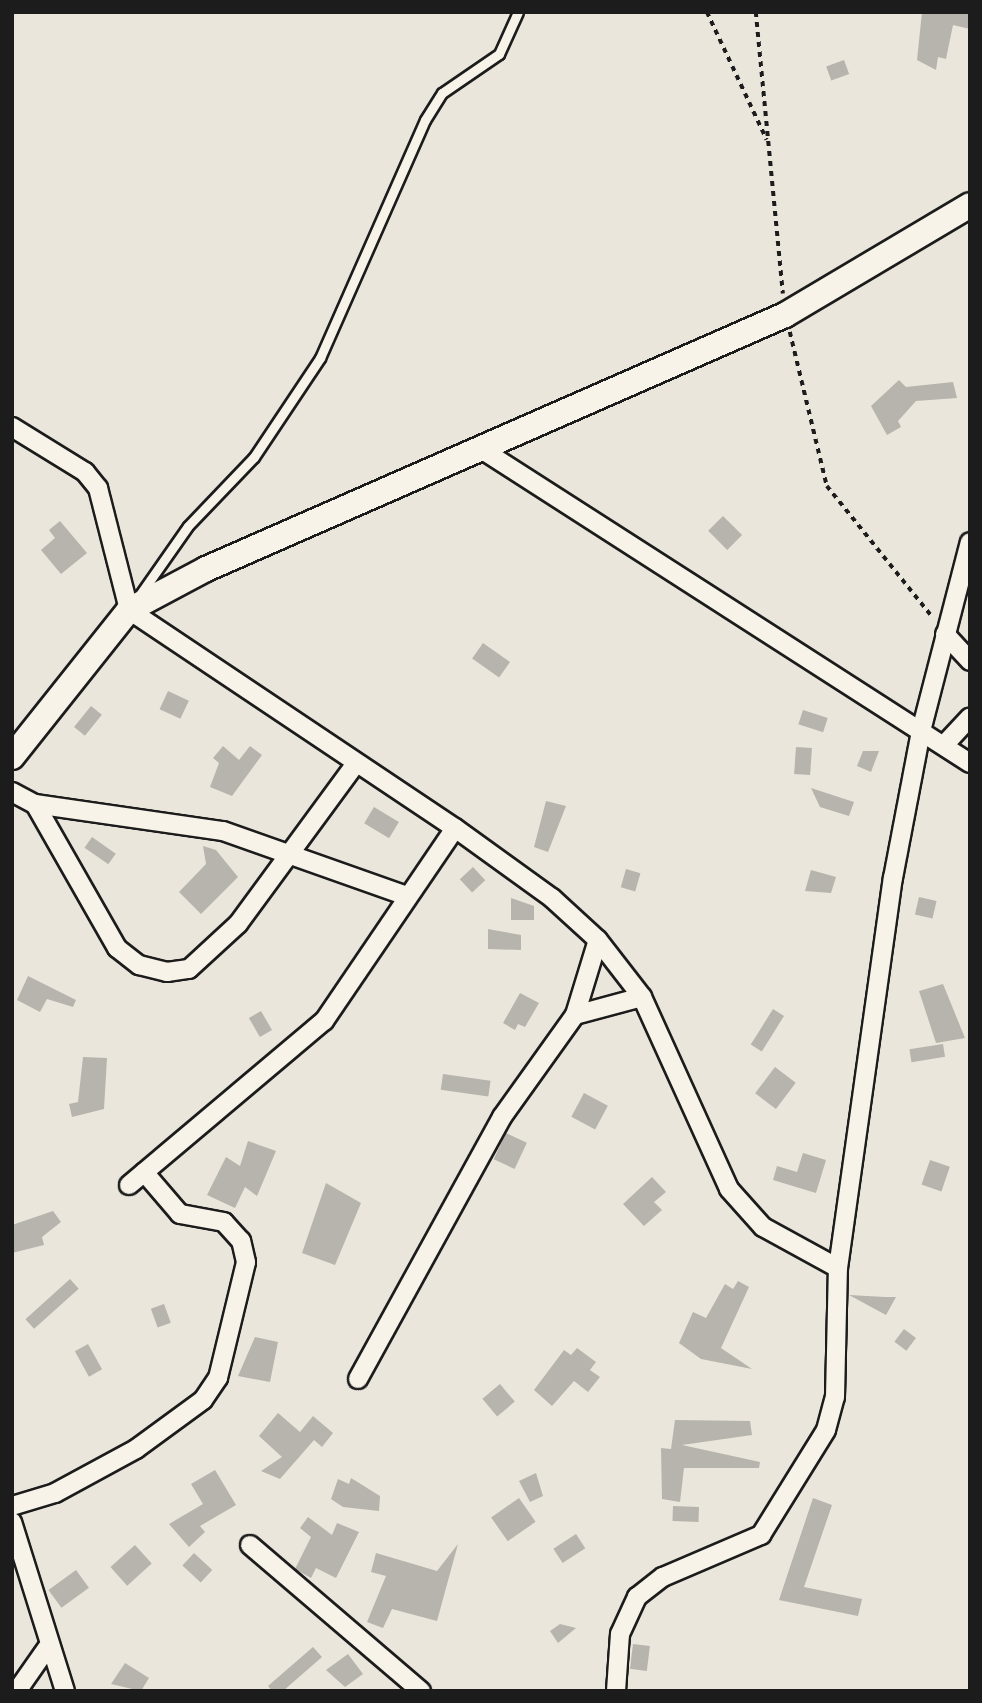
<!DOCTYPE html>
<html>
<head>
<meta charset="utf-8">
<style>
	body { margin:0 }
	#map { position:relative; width:982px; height:1703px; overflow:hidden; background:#eae6dc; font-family:"Playpen Sans",sans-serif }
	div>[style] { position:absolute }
	.building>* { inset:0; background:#b6b4ac; transform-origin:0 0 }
	.path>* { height:3.5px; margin-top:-1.75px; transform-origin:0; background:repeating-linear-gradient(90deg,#1c1c1c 0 5px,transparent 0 10px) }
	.roads { filter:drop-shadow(2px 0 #1c1c1c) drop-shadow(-2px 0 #1c1c1c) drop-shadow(0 2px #1c1c1c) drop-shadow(0 -2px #1c1c1c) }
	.lane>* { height:9px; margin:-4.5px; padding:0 4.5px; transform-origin:4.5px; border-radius:4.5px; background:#f7f3e8 }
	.street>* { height:18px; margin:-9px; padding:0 9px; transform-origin:9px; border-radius:9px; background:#f7f3e8 }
	.secondary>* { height:24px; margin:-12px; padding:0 12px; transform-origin:12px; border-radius:12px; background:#f7f3e8 }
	span { translate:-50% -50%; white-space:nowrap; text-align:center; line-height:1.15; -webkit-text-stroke:5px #f7f3e8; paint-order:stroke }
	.frame { position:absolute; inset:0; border:14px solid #1c1c1c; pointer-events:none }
</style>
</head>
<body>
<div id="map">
	<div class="building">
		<i style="clip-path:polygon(922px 12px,970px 12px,970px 29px,953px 25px,946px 59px,938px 57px,936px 70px,917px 60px)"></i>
		<i style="left:844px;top:60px;width:15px;height:19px;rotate:70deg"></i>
		<i style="clip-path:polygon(899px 380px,906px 387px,953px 382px,957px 398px,916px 401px,898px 421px,901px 427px,887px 435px,871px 406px)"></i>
		<i style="left:723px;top:516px;width:27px;height:21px;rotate:45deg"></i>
		<i style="clip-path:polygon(60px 521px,87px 553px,61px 574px,41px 550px,55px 538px,49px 530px)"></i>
		<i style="left:483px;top:643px;width:33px;height:19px;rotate:35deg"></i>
		<i style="left:168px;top:691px;width:23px;height:20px;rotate:25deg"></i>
		<i style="left:91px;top:706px;width:14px;height:27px;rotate:39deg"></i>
		<i style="left:803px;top:710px;width:26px;height:15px;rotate:18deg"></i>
		<i style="clip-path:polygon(223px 746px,239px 760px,250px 746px,262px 755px,232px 796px,210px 787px,219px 763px,213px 758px)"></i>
		<i style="left:796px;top:747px;width:16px;height:27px;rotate:4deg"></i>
		<i style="clip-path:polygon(863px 751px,879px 751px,871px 772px,857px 766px)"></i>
		<i style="clip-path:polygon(811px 788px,854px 802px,849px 816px,820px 807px)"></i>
		<i style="clip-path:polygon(546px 801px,566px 806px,548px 852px,534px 847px)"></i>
		<i style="left:374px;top:807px;width:29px;height:19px;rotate:31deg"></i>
		<i style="left:92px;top:837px;width:29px;height:13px;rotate:35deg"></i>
		<i style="clip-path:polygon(203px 846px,216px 850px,238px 877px,201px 914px,179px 892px,206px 864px)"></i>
		<i style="left:473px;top:867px;width:18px;height:18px;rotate:47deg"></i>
		<i style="left:626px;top:869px;width:15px;height:19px;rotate:16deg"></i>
		<i style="clip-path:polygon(811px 870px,836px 877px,831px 893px,805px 891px)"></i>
		<i style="left:919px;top:897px;width:18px;height:18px;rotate:13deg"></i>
		<i style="clip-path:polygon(511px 898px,534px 906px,534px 920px,511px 920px)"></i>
		<i style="clip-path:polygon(488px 929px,521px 935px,521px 950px,488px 949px)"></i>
		<i style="clip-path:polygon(28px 976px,76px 1000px,73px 1007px,47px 999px,40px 1012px,17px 1000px)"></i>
		<i style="clip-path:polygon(943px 984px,965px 1038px,936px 1043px,919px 991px)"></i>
		<i style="clip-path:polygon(520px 993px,539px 1003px,525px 1027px,518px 1024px,515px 1030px,503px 1023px)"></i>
		<i style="left:773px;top:1009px;width:13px;height:42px;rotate:32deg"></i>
		<i style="left:261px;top:1011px;width:22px;height:14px;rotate:60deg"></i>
		<i style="left:943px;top:1044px;width:13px;height:34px;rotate:81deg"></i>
		<i style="clip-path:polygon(83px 1057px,107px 1058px,104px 1109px,72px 1117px,69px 1104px,78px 1102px)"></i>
		<i style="left:775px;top:1067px;width:26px;height:33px;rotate:37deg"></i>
		<i style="left:443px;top:1074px;width:48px;height:16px;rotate:8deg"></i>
		<i style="left:584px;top:1093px;width:27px;height:27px;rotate:28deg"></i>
		<i style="left:506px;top:1133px;width:23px;height:29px;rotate:25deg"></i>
		<i style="clip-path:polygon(248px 1141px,276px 1151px,257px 1196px,245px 1187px,235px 1208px,207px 1195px,226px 1157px,240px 1166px)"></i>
		<i style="clip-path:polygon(803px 1153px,826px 1160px,816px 1193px,773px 1180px,777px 1166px,797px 1172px)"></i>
		<i style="left:930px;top:1160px;width:21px;height:26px;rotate:19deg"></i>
		<i style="clip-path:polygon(652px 1177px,666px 1192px,654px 1202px,662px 1210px,644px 1226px,623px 1204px)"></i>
		<i style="clip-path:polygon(326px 1183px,361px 1203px,335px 1265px,302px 1253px)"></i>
		<i style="clip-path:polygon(53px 1211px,61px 1222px,42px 1237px,44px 1245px,12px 1253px,12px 1225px)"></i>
		<i style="left:70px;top:1279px;width:13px;height:60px;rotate:48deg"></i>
		<i style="clip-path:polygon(738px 1281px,749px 1287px,721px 1348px,752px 1369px,701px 1359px,679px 1343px,693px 1312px,706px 1318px,725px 1284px,733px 1289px)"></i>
		<i style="clip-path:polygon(849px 1295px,885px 1297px,896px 1297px,886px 1315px)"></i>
		<i style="left:164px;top:1304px;width:20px;height:14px;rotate:70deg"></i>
		<i style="left:904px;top:1329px;width:15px;height:16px;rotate:37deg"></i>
		<i style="clip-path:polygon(255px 1337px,278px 1342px,270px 1382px,238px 1376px)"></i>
		<i style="left:88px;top:1344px;width:29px;height:15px;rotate:61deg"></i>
		<i style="clip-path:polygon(577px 1348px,596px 1362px,590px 1370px,600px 1377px,588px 1392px,574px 1381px,552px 1406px,534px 1390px,564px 1350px,571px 1355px)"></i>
		<i style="left:500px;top:1384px;width:23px;height:23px;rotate:50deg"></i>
		<i style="clip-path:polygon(278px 1413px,300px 1432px,313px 1416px,333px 1433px,322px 1447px,314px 1440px,280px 1479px,261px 1471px,282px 1457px,259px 1436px)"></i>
		<i style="clip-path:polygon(675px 1420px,750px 1421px,752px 1435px,682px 1445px,760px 1462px,759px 1468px,684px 1468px,680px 1502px,662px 1499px,661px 1448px,671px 1449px)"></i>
		<i style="clip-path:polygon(215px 1470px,236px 1505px,200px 1526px,205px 1532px,189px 1547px,169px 1524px,203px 1504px,191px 1484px)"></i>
		<i style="clip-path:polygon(536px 1473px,543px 1496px,530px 1502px,519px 1481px)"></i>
		<i style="clip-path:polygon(351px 1478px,380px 1496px,379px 1511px,343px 1507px,331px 1499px,338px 1479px,349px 1484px)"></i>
		<i style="left:519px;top:1498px;width:29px;height:34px;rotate:55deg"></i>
		<i style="clip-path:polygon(813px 1498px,832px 1505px,804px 1587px,862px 1599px,858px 1616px,779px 1600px)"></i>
		<i style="left:673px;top:1506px;width:26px;height:15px;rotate:2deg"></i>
		<i style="clip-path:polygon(308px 1517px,332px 1535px,337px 1523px,359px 1532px,336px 1578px,316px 1568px,311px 1578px,295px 1569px,311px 1537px,300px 1528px)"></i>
		<i style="left:576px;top:1534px;width:17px;height:27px;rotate:57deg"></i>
		<i style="clip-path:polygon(458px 1544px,437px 1621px,392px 1609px,383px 1628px,367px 1622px,386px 1576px,371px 1572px,376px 1553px,437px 1571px)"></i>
		<i style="left:135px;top:1545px;width:25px;height:33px;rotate:48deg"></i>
		<i style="left:194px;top:1553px;width:25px;height:17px;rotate:43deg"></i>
		<i style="left:76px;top:1570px;width:22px;height:34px;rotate:54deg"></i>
		<i style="clip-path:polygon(560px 1624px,576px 1628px,558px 1643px,550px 1631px)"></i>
		<i style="left:633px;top:1644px;width:17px;height:25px;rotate:7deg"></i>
		<i style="clip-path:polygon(313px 1647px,322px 1657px,283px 1691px,272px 1691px,268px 1686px)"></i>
		<i style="clip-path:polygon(348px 1654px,363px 1674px,345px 1687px,326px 1670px)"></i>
		<i style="clip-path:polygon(125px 1663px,149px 1678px,141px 1691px,111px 1684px)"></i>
	</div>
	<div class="path">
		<i style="left:707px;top:12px;width:141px;rotate:64.9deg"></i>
		<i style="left:756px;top:12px;width:283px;rotate:84.5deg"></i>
		<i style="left:790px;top:332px;width:158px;rotate:76.5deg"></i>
		<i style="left:827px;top:486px;width:169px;rotate:51.2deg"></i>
	</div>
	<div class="roads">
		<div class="lane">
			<i style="left:139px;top:596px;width:85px;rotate:-55deg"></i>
			<i style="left:188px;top:526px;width:95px;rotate:-46.3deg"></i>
			<i style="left:254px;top:457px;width:119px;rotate:-56.3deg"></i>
			<i style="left:320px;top:358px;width:260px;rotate:-66.2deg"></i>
			<i style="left:425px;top:120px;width:32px;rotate:-58deg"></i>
			<i style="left:442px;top:93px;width:69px;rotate:-34.4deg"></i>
			<i style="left:499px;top:54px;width:46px;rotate:-65.7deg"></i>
		</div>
		<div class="street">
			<i style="left:12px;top:427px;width:86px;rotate:31.7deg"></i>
			<i style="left:85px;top:472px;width:21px;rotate:51deg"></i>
			<i style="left:98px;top:488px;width:126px;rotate:75.7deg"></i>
			<i style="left:129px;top:610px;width:392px;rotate:33.8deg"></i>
			<i style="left:455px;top:828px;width:120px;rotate:35.8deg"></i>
			<i style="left:552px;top:898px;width:62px;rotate:42.4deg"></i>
			<i style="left:598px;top:940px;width:72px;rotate:52.3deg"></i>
			<i style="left:642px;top:997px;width:211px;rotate:65.6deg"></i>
			<i style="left:729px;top:1189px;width:51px;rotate:48.2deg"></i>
			<i style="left:763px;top:1227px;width:85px;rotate:28.7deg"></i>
			<i style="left:481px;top:449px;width:581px;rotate:32.71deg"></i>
			<i style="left:945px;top:634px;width:37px;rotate:47deg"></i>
			<i style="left:946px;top:743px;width:35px;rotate:-47deg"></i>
			<i style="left:12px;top:792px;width:26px;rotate:28deg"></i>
			<i style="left:35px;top:804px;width:190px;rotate:8.2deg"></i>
			<i style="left:223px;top:831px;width:195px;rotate:19.5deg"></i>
			<i style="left:35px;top:804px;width:166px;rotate:60.3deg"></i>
			<i style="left:117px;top:948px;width:28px;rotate:38deg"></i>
			<i style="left:139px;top:965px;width:29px;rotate:14deg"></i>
			<i style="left:167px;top:972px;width:22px;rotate:-8deg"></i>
			<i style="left:189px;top:969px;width:67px;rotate:-42.6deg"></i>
			<i style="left:238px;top:924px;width:196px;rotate:-53.7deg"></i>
			<i style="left:575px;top:1015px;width:69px;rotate:-15deg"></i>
			<i style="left:129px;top:1185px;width:255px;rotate:-40.1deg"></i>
			<i style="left:324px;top:1021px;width:233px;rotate:-55.8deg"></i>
			<i style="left:358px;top:1379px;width:299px;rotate:-61.2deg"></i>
			<i style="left:502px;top:1117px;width:125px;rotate:-54.4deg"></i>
			<i style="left:575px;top:1015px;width:78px;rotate:-73deg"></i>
			<i style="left:12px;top:1506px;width:45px;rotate:-16.8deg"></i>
			<i style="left:55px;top:1493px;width:92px;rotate:-28.5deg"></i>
			<i style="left:136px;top:1449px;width:83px;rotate:-36.2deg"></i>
			<i style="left:203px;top:1400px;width:27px;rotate:-56deg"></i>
			<i style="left:218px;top:1378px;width:119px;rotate:-76.4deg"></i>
			<i style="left:246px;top:1262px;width:22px;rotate:-103deg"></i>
			<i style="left:241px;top:1241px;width:25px;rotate:-132deg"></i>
			<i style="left:224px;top:1222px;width:45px;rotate:-169.7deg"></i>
			<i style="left:180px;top:1214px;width:55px;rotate:-130.6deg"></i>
			<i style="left:12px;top:1522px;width:177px;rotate:72.6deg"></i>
			<i style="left:250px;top:1545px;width:225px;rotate:40.5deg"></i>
			<i style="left:17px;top:1691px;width:52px;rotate:-55.1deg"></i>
			<i style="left:616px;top:1691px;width:57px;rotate:-86deg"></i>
			<i style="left:620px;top:1634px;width:41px;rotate:-65.3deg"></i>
			<i style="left:637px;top:1597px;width:33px;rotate:-38deg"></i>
			<i style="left:663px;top:1577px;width:107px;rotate:-23.2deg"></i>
			<i style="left:761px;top:1535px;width:123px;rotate:-58.2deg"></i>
			<i style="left:826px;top:1430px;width:34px;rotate:-75deg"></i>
			<i style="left:835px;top:1397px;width:129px;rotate:-88.7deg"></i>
			<i style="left:838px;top:1268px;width:394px;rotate:-82deg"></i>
			<i style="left:893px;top:878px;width:150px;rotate:-79.2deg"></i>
			<i style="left:921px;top:731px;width:195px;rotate:-75.5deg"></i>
		</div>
		<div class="secondary">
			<i style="left:12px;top:757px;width:188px;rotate:-51.5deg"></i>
			<i style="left:129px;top:610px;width:87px;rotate:-28deg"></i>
			<i style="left:206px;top:569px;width:632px;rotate:-23.69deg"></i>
			<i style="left:785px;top:315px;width:215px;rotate:-30.7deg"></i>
		</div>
	</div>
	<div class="frame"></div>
</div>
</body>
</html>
